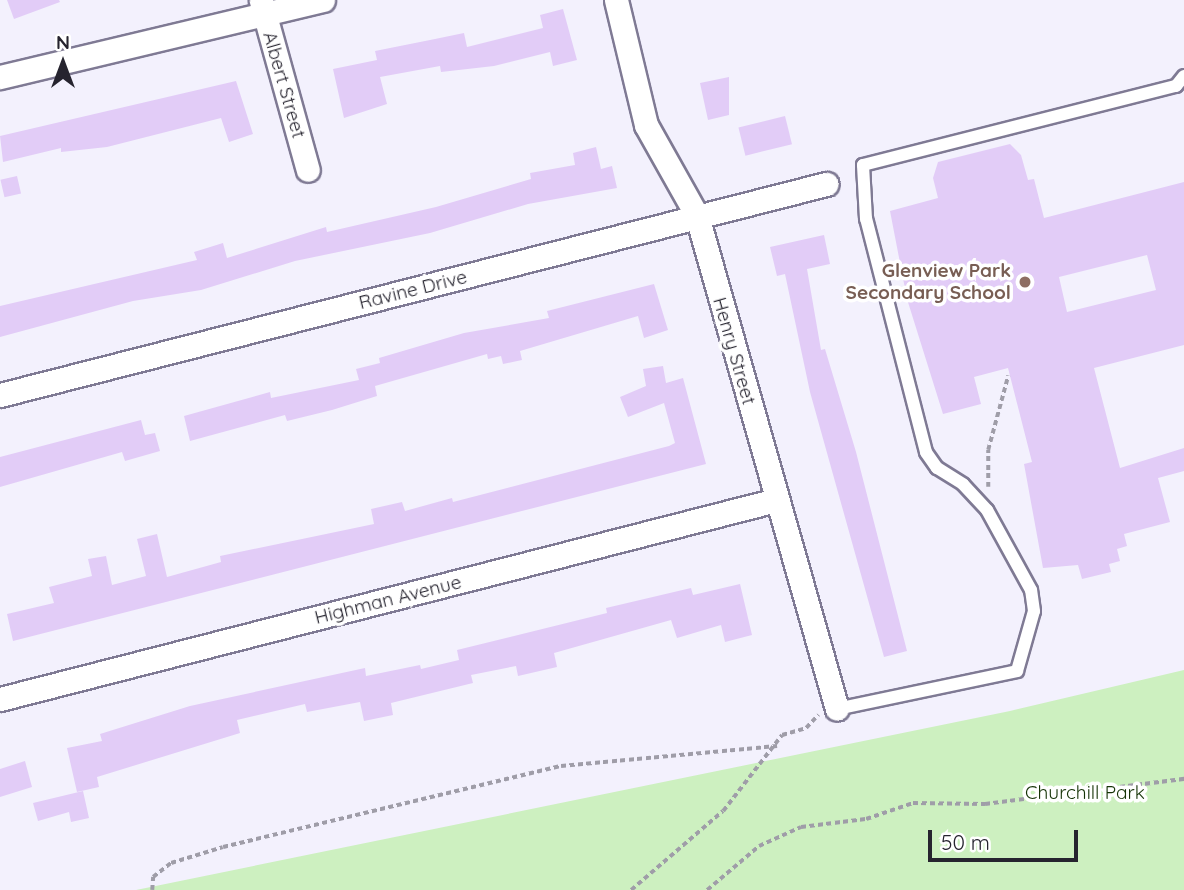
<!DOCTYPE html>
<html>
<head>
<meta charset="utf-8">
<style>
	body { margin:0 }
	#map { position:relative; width:1184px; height:890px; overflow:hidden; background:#f3f1fd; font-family:Quicksand,sans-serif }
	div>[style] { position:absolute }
	.green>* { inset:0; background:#cdf0c0 }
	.building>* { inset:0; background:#e2ccf7; transform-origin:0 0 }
	.path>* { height:3.5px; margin-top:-1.75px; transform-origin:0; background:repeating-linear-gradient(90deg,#9f9da8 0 5px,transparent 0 8.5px) }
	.roads { filter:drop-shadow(2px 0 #7f7a94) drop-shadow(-2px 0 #7f7a94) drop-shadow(0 2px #7f7a94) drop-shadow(0 -2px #7f7a94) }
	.lane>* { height:12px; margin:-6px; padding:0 6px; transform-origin:6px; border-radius:6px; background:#fff }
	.street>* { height:23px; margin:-11.5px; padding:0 11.5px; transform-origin:11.5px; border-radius:11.5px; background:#fff }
	.dots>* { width:19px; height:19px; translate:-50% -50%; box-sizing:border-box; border:4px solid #fff; border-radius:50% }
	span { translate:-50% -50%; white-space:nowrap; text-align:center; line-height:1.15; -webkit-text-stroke:7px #fff; paint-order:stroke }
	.street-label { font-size:19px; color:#26242f }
	.education-label { font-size:19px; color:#785e54; font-weight:700 }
	.right { translate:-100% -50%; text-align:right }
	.park-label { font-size:19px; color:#153306 }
	.north { position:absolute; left:28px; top:28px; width:70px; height:70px; -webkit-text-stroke:5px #fff; paint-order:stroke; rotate:0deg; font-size:19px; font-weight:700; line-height:28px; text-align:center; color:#26242f }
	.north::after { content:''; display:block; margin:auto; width:24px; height:32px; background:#26242f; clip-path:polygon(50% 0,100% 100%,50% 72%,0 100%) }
	.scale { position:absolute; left:928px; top:830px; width:150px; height:32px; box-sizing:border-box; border:4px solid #26242f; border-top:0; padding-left:9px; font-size:21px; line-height:24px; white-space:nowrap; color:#26242f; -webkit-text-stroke:5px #fff; paint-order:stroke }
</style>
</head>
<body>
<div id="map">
	<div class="green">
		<i style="clip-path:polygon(1184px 670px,1184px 890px,136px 890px,1010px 711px)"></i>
	</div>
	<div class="building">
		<i style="clip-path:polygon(7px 0,59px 0,60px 2px,14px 19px)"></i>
		<i style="clip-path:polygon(563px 9px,577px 60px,553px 66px,550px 52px,494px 66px,441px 72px,440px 66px,380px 77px,387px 104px,344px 118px,333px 69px,377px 60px,375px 51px,435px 39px,464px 33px,467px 47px,543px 28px,540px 15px)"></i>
		<i style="clip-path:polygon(729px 77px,729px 115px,708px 120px,700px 83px)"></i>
		<i style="clip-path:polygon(236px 81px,253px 134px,229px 142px,221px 118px,107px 147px,61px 152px,61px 148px,3px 162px,0 136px)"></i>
		<i style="left:785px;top:116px;width:29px;height:48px;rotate:76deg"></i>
		<i style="clip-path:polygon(evenodd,1010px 144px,1021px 155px,1028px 180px,1034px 179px,1044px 218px,1184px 182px,1184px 345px,1094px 368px,1120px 468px,1184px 448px,1184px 471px,1158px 478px,1170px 522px,1124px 534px,1127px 546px,1117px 549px,1120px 561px,1109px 564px,1111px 572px,1082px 579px,1078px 565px,1043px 568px,1024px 464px,1032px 462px,1008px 368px,974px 377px,981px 404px,943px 414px,907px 299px,890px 211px,938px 198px,933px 178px,938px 162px,1010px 144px,1147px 255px,1156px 290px,1067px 312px,1059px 277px,1147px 255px)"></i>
		<i style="clip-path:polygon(596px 147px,601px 169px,612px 166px,617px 188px,528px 204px,430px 233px,295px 261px,201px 290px,133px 301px,0 337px,0 306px,197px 260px,194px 252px,223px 243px,227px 258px,326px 227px,327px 232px,436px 207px,531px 179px,530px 173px,575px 165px,573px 153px)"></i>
		<i style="left:17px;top:176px;width:18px;height:17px;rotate:77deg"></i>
		<i style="clip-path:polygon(824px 235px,830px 264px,807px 269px,821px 350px,825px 349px,856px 452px,907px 651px,884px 657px,810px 392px,785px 274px,777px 276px,770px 247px)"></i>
		<i style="clip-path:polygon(654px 284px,668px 330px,644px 338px,638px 316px,520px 351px,522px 360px,503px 364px,501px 356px,488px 359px,487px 354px,375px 386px,377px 396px,332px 410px,287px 421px,285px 415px,190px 441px,184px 416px,270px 392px,271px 398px,359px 380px,356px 369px,380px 363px,379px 358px,464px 333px,549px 318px,547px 311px)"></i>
		<i style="clip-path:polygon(663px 366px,666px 383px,683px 378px,706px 464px,13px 641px,7px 614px,54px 603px,49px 587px,92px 576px,88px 559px,106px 556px,112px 585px,146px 576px,137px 539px,157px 534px,167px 577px,221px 562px,220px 556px,374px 524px,371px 509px,402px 502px,405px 511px,452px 498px,453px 502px,669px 446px,675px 443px,664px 403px,628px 417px,620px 397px,646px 386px,643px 369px)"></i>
		<i style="clip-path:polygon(141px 420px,145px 435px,155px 433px,160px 451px,125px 461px,122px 452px,0 487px,0 457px)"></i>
		<i style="clip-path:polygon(740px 584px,752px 635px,725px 642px,721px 625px,677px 638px,671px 620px,554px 653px,557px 667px,518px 676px,516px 666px,471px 675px,473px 683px,391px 703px,393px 715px,364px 721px,360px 702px,307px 712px,305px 704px,237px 720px,240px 733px,97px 777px,99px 787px,77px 792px,67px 748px,102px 741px,100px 734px,190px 706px,365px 668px,366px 676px,420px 665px,421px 669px,459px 660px,457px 650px,607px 613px,606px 608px,691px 588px,693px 595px)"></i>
		<i style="clip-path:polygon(25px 761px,32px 787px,0 797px,0 769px)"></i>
		<i style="clip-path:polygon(83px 791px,89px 818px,71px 822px,69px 812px,38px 821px,33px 803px)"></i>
	</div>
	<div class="path">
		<i style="left:988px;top:487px;width:37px;rotate:-90deg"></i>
		<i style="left:988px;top:450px;width:77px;rotate:-74.9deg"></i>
		<i style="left:152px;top:890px;width:13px;rotate:-86deg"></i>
		<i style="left:153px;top:877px;width:23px;rotate:-38deg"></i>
		<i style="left:171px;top:863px;width:54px;rotate:-17.1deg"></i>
		<i style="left:223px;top:847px;width:348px;rotate:-13.5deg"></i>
		<i style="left:561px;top:766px;width:217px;rotate:-5.3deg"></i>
		<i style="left:631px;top:890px;width:121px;rotate:-40.7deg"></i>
		<i style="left:723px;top:811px;width:96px;rotate:-52.2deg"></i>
		<i style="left:782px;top:735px;width:25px;rotate:-16deg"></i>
		<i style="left:806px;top:728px;width:18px;rotate:-47deg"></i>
		<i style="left:707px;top:890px;width:68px;rotate:-40.2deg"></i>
		<i style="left:759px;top:846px;width:46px;rotate:-24.3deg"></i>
		<i style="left:801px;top:827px;width:65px;rotate:-7deg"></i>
		<i style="left:866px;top:819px;width:50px;rotate:-18.8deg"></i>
		<i style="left:913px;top:803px;width:72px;rotate:0.8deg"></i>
		<i style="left:985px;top:804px;width:201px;rotate:-7.2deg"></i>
	</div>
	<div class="roads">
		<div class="lane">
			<i style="left:837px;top:709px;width:184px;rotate:-11.9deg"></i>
			<i style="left:1017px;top:671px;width:62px;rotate:-74.2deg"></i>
			<i style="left:1034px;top:611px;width:21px;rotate:-98deg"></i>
			<i style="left:1031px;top:590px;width:91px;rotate:-118.8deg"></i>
			<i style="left:987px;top:510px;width:35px;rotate:-133deg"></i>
			<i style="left:963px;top:484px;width:31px;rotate:-148deg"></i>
			<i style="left:937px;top:468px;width:19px;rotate:-125deg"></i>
			<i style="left:926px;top:452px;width:241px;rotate:-104.4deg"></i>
			<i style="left:866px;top:219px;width:54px;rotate:-93.2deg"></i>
			<i style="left:863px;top:165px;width:323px;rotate:-14.2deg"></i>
			<i style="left:1176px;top:86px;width:13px;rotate:-51deg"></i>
		</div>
		<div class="street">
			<i style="left:616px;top:0;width:129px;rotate:76.5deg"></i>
			<i style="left:646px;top:125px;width:104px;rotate:60.7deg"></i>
			<i style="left:697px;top:216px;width:512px;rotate:74.15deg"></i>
			<i style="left:261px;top:1px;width:175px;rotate:74.5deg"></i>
			<i style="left:0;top:77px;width:332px;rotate:-13.4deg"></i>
			<i style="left:0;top:395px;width:853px;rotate:-14.33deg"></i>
			<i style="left:0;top:699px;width:801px;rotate:-14.38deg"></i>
		</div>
	</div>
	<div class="dots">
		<i style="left:1025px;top:282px;background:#8d6e63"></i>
	</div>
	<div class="street-label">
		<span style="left:284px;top:85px;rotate:74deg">Albert Street</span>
		<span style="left:413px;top:290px;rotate:-14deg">Ravine Drive</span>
		<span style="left:734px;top:351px;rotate:74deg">Henry Street</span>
		<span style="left:388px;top:600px;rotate:-14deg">Highman Avenue</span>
	</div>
	<div class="education-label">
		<span class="right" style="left:1011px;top:282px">Glenview Park<br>Secondary School</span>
	</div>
	<div class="park-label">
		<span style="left:1085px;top:793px">Churchill Park</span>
	</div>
	<div class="north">N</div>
	<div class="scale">50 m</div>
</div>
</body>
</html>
